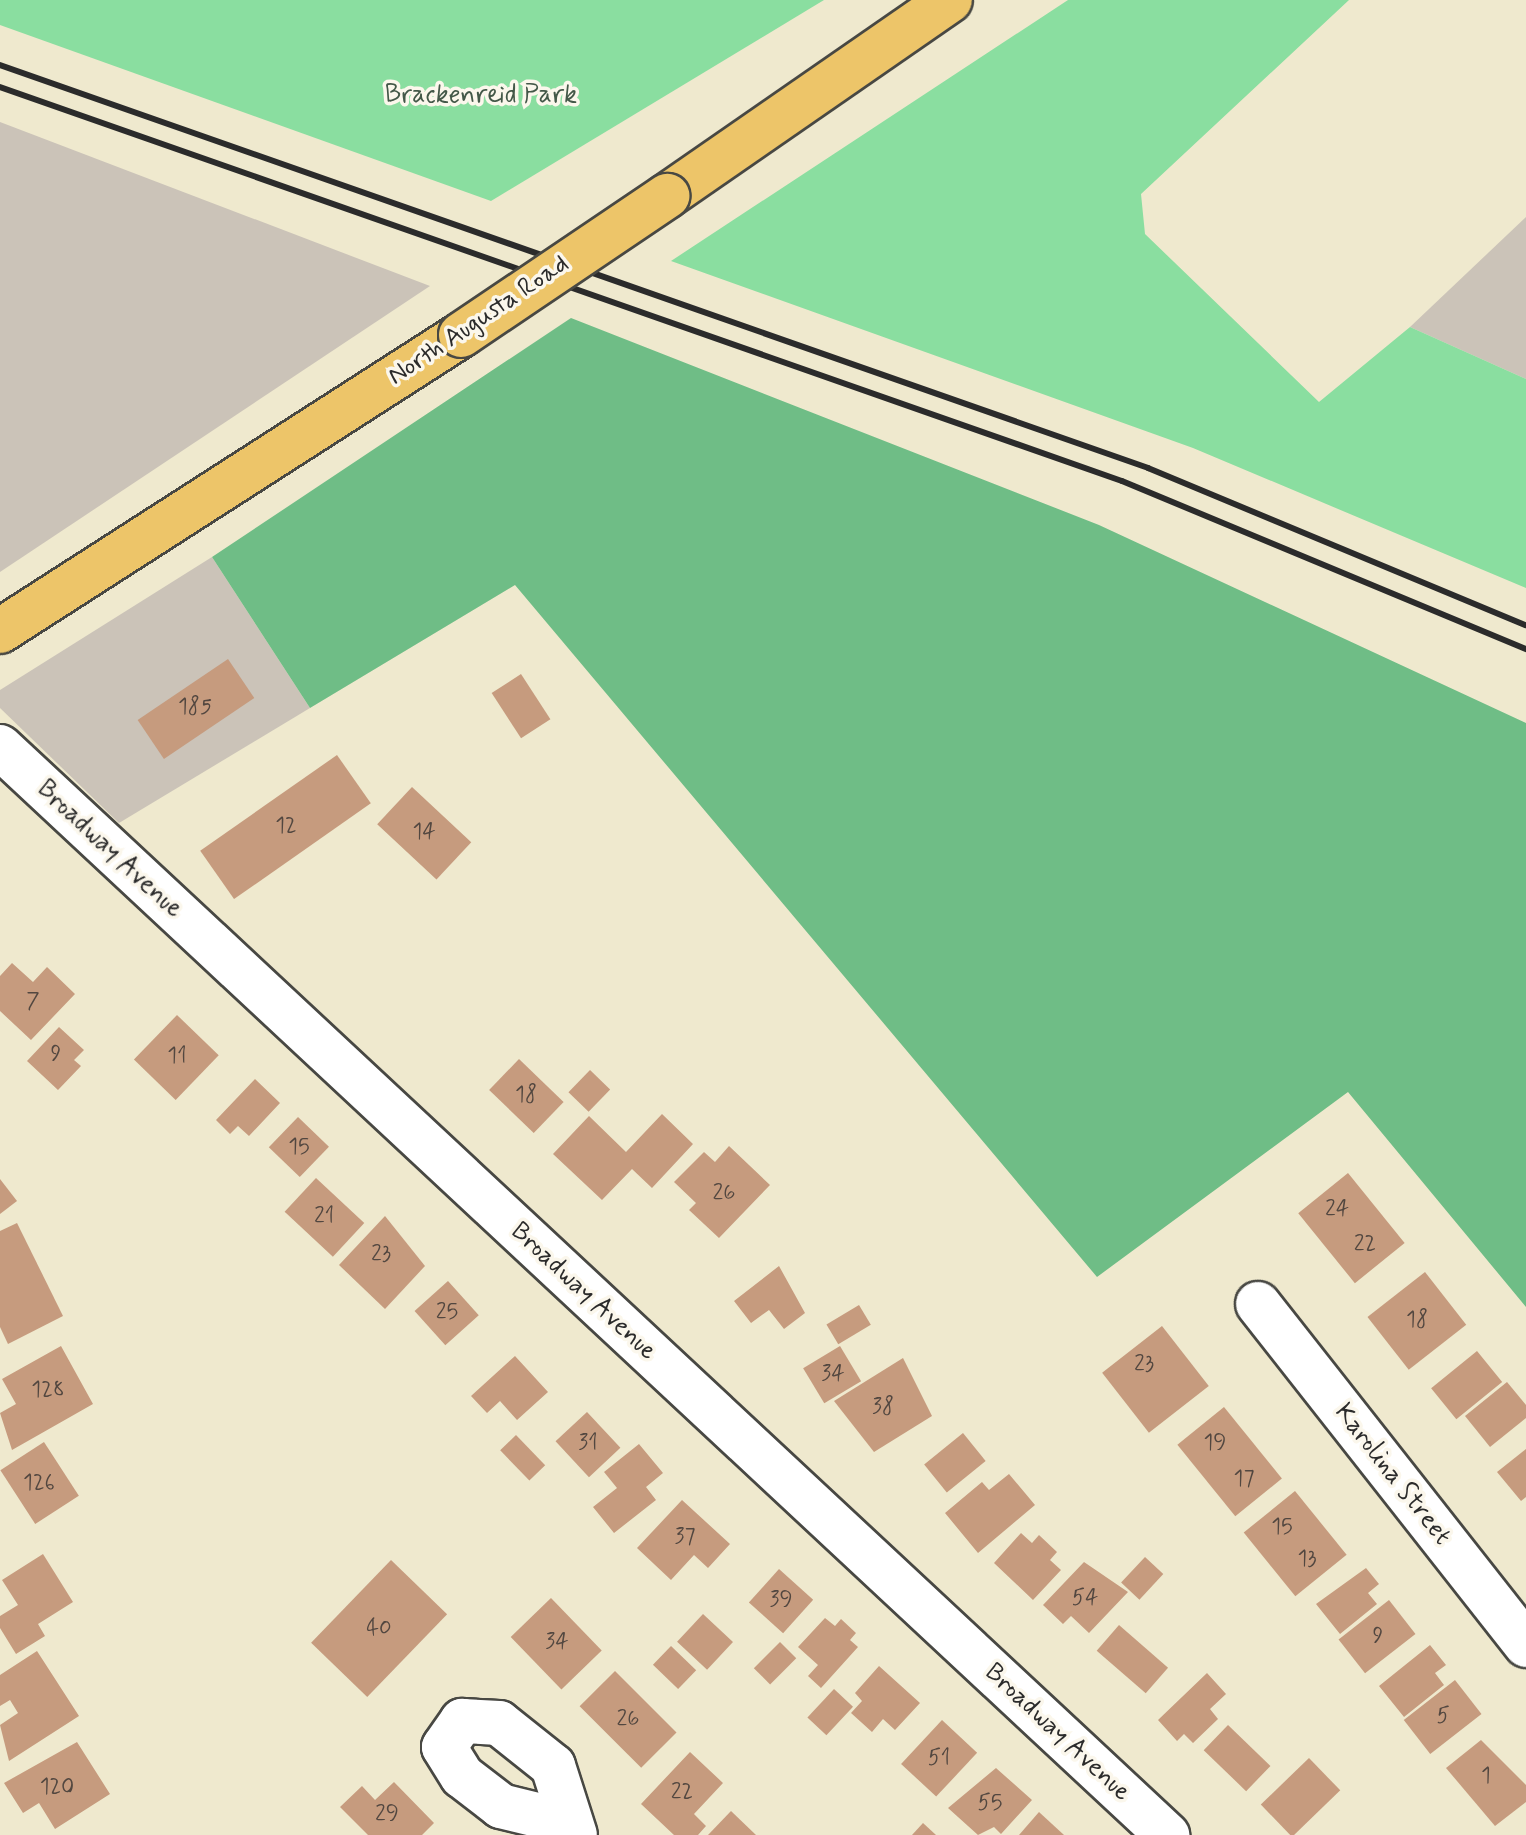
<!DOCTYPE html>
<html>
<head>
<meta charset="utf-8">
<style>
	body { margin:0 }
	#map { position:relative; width:1526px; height:1835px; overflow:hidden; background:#efe9ce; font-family:Mynerve,sans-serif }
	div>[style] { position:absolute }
	.industrial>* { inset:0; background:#cbc3b8 }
	.green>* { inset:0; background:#8adea0 }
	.forest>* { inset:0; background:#6fbd86 }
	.building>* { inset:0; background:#c69b7e; transform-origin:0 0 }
	.roads { filter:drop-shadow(2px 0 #484843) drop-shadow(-2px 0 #484843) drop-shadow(0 2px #484843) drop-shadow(0 -2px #484843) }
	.minor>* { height:44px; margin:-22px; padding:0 22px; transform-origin:22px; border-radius:22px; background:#fff }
	.major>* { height:44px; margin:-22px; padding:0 22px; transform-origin:22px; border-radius:22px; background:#edc569 }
	.rail>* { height:6px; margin:-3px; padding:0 3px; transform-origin:3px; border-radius:3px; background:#2b2b2b }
	.bridges { filter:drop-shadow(2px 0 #484843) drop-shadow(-2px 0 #484843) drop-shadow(0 2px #484843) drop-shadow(0 -2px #484843) }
	.major-bridge>* { height:44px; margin:-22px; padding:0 22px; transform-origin:22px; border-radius:22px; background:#edc569 }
	span { translate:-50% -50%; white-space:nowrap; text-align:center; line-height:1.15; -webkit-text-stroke:7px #fbf7ec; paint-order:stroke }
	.number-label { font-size:22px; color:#524740 }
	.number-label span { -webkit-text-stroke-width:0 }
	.park-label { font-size:26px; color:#435848 }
	.street-label { font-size:26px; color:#2b2b2b }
</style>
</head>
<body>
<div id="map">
	<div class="industrial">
		<i style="clip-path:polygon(0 122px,430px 286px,0 572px)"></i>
		<i style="clip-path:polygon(1526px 217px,1526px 379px,1410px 327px)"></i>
		<i style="clip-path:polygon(212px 557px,310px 708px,119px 823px,0 708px,0 690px)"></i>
	</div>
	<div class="green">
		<i style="clip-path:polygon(0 0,824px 0,491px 201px,0 25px)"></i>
		<i style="clip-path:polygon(1068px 0,1349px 0,1141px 194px,1145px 234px,1319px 402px,1410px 327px,1526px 379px,1526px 588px,1193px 448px,671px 261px)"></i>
	</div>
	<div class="forest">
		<i style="clip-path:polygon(571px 318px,1099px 525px,1526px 723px,1526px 1307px,1348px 1092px,1097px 1277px,515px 585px,310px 708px,212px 557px)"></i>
	</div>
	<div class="building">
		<i style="left:228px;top:659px;width:47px;height:109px;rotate:56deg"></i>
		<i style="left:521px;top:674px;width:54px;height:35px;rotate:57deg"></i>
		<i style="left:337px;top:755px;width:59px;height:167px;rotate:55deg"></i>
		<i style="left:412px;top:787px;width:81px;height:51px;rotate:43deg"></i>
		<i style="clip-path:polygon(12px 963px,33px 982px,47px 967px,75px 994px,31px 1040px,0 1011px,0 976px)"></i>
		<i style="left:177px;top:1015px;width:58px;height:62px;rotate:44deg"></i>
		<i style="clip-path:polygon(59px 1027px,84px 1050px,74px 1060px,81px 1066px,58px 1090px,27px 1061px)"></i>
		<i style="left:519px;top:1059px;width:62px;height:43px;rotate:44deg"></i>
		<i style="left:590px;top:1070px;width:28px;height:31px;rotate:44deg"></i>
		<i style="clip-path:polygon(255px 1079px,280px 1103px,249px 1136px,238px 1126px,230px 1134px,216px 1120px)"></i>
		<i style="clip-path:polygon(662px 1114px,693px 1144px,652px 1188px,632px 1169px,602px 1200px,553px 1154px,589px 1116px,626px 1152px)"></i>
		<i style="left:298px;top:1117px;width:43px;height:42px;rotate:44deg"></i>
		<i style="clip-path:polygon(729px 1146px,770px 1185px,719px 1238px,689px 1210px,696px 1203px,674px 1182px,704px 1152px,715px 1162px)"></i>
		<i style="left:1348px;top:1173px;width:90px;height:64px;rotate:51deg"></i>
		<i style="left:316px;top:1178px;width:66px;height:46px;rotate:43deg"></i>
		<i style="clip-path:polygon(0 1179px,17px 1201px,0 1214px)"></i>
		<i style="clip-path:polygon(385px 1216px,425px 1266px,385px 1309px,339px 1265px)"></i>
		<i style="clip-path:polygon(17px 1223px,63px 1316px,8px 1344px,0 1327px,0 1231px)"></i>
		<i style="clip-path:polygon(779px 1266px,805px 1313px,784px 1329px,769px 1310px,751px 1323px,734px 1301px)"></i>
		<i style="left:1425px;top:1272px;width:67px;height:73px;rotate:52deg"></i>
		<i style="left:448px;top:1281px;width:46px;height:45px;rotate:48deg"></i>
		<i style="left:859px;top:1305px;width:23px;height:38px;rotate:59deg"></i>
		<i style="left:1162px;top:1326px;width:76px;height:76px;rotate:52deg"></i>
		<i style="clip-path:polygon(61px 1346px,93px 1404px,12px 1450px,0 1413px,16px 1404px,2px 1379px)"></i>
		<i style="left:840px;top:1346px;width:41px;height:43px;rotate:59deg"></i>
		<i style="left:1477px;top:1351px;width:40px;height:59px;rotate:51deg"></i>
		<i style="clip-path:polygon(515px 1356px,548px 1392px,517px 1420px,500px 1401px,487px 1413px,471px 1396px)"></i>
		<i style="clip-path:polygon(903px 1358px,932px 1416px,874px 1452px,834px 1401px)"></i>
		<i style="clip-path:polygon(1507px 1382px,1526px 1405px,1526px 1418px,1490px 1447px,1465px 1416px)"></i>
		<i style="left:1224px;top:1407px;width:92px;height:60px;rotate:51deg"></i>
		<i style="left:587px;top:1412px;width:49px;height:43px;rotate:47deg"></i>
		<i style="left:963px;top:1433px;width:36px;height:50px;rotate:51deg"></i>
		<i style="left:516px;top:1435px;width:42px;height:22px;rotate:46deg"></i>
		<i style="left:44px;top:1442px;width:64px;height:52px;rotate:57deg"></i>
		<i style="clip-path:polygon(639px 1444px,663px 1473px,646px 1487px,656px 1500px,614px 1533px,593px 1507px,617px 1488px,604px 1472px)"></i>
		<i style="clip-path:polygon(1526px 1449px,1526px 1497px,1521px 1501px,1497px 1472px)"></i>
		<i style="clip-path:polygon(1009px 1474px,1035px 1505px,978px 1553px,945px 1513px,982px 1482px,989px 1490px)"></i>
		<i style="left:1295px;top:1491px;width:82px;height:66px;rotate:51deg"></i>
		<i style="clip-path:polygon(682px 1500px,730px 1544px,708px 1568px,694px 1555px,671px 1580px,637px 1548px)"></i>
		<i style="clip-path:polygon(1021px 1533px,1032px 1543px,1039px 1535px,1057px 1552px,1050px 1560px,1061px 1570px,1033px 1600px,994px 1563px)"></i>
		<i style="clip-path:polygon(43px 1554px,73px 1602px,38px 1624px,45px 1636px,16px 1654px,0 1628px,0 1616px,18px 1605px,2px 1580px)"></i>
		<i style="left:1145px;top:1557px;width:25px;height:35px;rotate:43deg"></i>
		<i style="left:391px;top:1560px;width:78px;height:115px;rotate:44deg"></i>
		<i style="clip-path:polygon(1084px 1562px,1128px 1592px,1089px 1633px,1071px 1616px,1063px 1624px,1043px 1605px)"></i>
		<i style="clip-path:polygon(1366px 1568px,1379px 1584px,1368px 1593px,1377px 1604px,1340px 1634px,1316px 1604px)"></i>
		<i style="left:779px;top:1569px;width:46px;height:45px;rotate:42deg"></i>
		<i style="left:551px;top:1598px;width:73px;height:56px;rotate:46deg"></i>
		<i style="left:1389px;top:1600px;width:43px;height:64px;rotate:52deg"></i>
		<i style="left:703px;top:1614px;width:41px;height:38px;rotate:43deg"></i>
		<i style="clip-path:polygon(825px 1618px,835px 1626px,841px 1619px,856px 1633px,850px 1640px,858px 1647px,821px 1688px,808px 1676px,818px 1665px,798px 1647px)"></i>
		<i style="left:1119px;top:1625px;width:65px;height:34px;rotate:41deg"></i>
		<i style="left:780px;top:1642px;width:23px;height:37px;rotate:45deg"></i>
		<i style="clip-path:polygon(1430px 1645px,1446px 1665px,1435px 1673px,1444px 1685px,1404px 1717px,1379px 1686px)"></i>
		<i style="left:671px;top:1646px;width:35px;height:26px;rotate:44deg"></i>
		<i style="clip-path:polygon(37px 1651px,79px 1716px,9px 1761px,0 1725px,18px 1713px,10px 1700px,0 1706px,0 1675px)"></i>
		<i style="clip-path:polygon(879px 1666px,920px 1703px,895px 1730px,883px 1719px,872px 1732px,851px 1713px,862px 1701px,855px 1693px)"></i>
		<i style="left:615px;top:1671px;width:87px;height:50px;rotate:45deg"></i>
		<i style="clip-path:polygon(1207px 1673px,1226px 1694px,1210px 1709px,1218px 1719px,1193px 1743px,1184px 1734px,1177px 1741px,1158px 1720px)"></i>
		<i style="left:1455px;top:1680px;width:43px;height:65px;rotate:52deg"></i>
		<i style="left:834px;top:1689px;width:26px;height:39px;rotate:43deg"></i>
		<i style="left:942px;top:1720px;width:48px;height:60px;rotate:43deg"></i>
		<i style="left:1228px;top:1725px;width:59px;height:35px;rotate:44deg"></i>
		<i style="clip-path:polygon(1481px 1740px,1526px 1785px,1526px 1802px,1495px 1826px,1446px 1768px)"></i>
		<i style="clip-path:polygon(77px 1742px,110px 1794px,55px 1829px,39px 1803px,23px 1813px,4px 1783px)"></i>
		<i style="clip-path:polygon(690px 1752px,723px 1783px,694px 1814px,706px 1826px,698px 1835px,674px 1835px,641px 1804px)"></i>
		<i style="left:1309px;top:1758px;width:45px;height:67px;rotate:46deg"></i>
		<i style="clip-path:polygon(996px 1768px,1032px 1800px,1001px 1834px,994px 1827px,978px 1835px,948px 1808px)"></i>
		<i style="clip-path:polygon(394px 1782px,434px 1823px,422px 1835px,368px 1835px,340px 1807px,362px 1786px,375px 1800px)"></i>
		<i style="clip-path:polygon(731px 1811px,756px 1835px,708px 1835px)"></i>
		<i style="clip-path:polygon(1039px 1812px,1064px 1835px,1019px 1835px)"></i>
		<i style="clip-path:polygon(923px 1823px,936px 1835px,912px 1835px)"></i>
	</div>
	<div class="roads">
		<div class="minor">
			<i style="left:0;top:747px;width:1596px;rotate:42.99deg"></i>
			<i style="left:1258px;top:1304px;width:434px;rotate:51.8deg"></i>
			<i style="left:566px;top:1822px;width:67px;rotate:-166.2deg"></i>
			<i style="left:501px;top:1806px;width:49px;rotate:-142.4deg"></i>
			<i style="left:462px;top:1776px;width:34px;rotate:-122deg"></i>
			<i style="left:444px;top:1747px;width:32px;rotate:-55deg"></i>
			<i style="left:462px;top:1721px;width:37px;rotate:3deg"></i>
			<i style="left:499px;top:1723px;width:69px;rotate:38.5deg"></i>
			<i style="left:553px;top:1766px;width:72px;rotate:72.3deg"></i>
		</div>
		<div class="major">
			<i style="left:667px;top:196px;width:344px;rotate:-34.7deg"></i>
			<i style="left:0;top:631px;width:548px;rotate:-32.7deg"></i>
		</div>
	</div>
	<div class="rail">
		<i style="left:0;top:65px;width:1217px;rotate:19.34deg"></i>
		<i style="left:1148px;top:468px;width:409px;rotate:22.6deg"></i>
		<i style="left:0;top:87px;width:1189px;rotate:19.35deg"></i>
		<i style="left:1122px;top:481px;width:438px;rotate:22.6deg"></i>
	</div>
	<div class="bridges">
		<div class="major-bridge">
			<i style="left:461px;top:335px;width:249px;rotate:-34deg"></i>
		</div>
	</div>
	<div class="number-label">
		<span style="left:195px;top:708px">185</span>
		<span style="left:286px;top:827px">12</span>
		<span style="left:424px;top:833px">14</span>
		<span style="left:33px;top:1003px">7</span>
		<span style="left:56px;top:1055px">9</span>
		<span style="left:177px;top:1057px">11</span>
		<span style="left:526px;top:1096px">18</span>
		<span style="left:299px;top:1148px">15</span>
		<span style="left:724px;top:1194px">26</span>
		<span style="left:1337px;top:1210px">24</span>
		<span style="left:324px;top:1217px">21</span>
		<span style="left:1365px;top:1245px">22</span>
		<span style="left:381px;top:1255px">23</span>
		<span style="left:447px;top:1313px">25</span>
		<span style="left:1417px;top:1321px">18</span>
		<span style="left:1144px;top:1365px">23</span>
		<span style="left:833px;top:1375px">34</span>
		<span style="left:48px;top:1391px">128</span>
		<span style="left:883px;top:1408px">38</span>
		<span style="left:588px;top:1444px">31</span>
		<span style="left:1215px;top:1444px">19</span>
		<span style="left:1244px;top:1480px">17</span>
		<span style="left:39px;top:1484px">126</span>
		<span style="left:1282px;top:1528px">15</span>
		<span style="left:685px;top:1538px">37</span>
		<span style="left:1307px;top:1560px">13</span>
		<span style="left:1085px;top:1599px">54</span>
		<span style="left:781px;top:1601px">39</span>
		<span style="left:379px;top:1629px">40</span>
		<span style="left:1378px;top:1637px">9</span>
		<span style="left:557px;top:1643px">34</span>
		<span style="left:1443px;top:1717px">5</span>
		<span style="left:628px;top:1720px">26</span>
		<span style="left:939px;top:1759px">51</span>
		<span style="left:1486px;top:1777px">1</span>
		<span style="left:57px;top:1788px">120</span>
		<span style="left:682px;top:1793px">22</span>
		<span style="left:990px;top:1804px">55</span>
		<span style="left:387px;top:1815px">29</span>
	</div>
	<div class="park-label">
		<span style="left:481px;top:96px">Brackenreid Park</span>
	</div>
	<div class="street-label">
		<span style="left:479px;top:321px;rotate:-34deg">North Augusta Road</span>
		<span style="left:109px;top:850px;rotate:43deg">Broadway Avenue</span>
		<span style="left:583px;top:1292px;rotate:43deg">Broadway Avenue</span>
		<span style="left:1392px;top:1475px;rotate:52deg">Karolina Street</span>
		<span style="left:1057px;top:1733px;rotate:43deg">Broadway Avenue</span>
	</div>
</div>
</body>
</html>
